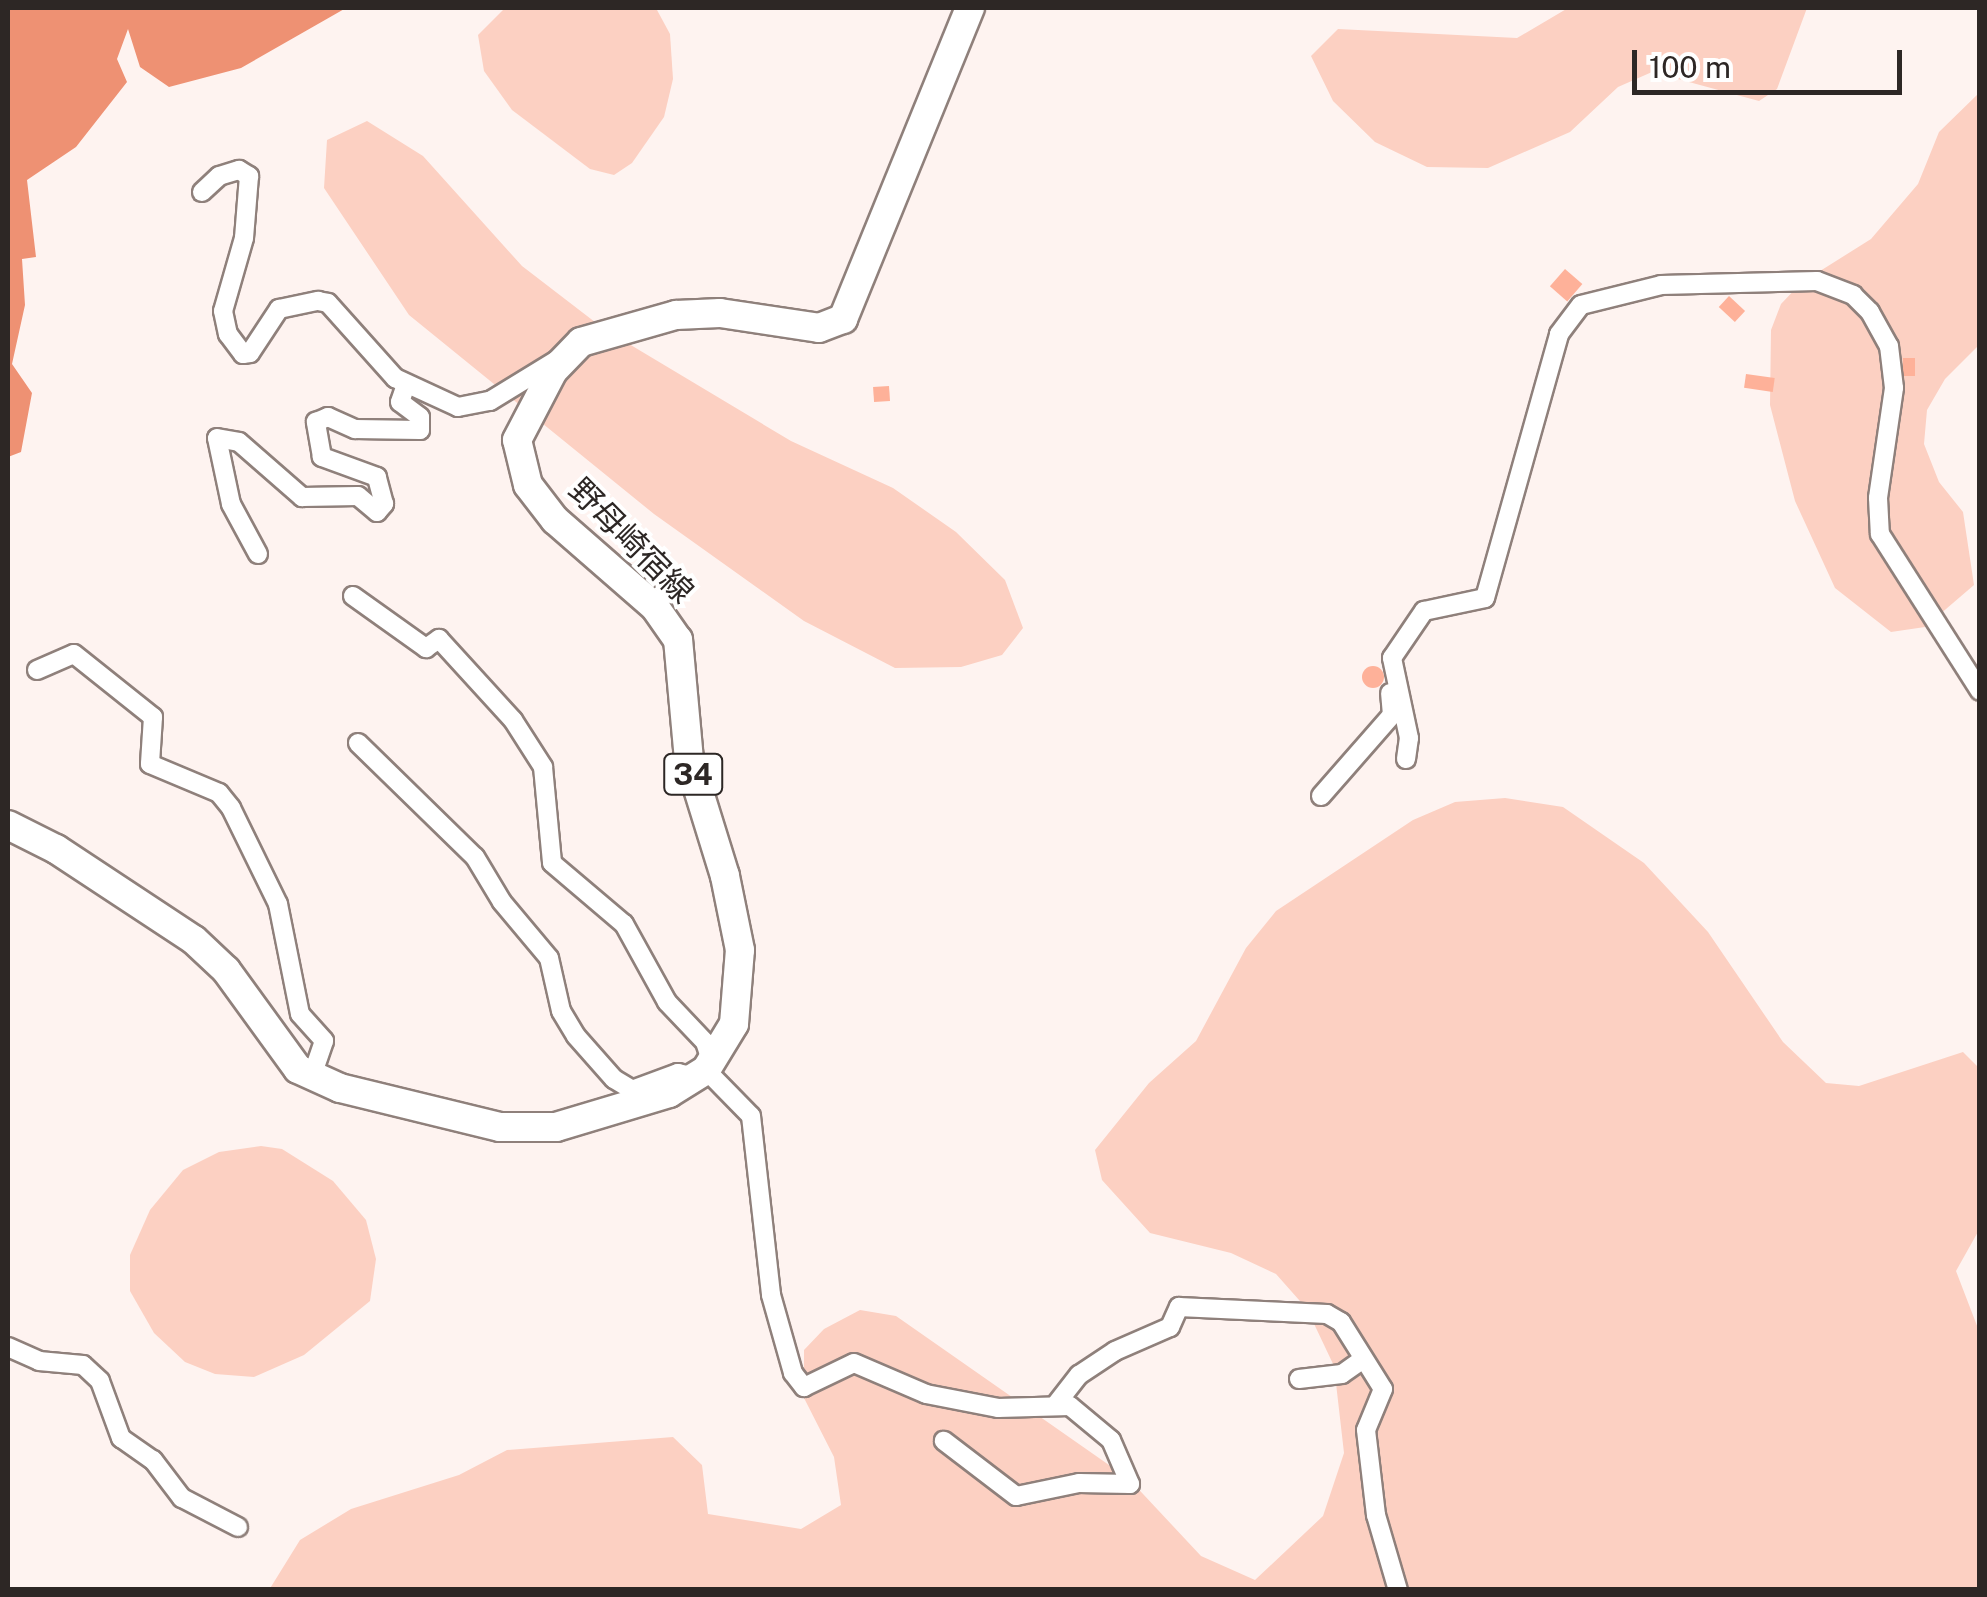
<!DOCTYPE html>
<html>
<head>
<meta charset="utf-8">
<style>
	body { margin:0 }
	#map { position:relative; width:1987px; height:1597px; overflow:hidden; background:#fef3f0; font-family:"Public Sans","Noto Sans JP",sans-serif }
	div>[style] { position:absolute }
	.green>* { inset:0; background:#fcd0c2 }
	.water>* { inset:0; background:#ee9173 }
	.building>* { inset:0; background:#feb199; transform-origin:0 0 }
	.round { border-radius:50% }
	.roads { filter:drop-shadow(2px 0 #8f807b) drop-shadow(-2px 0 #8f807b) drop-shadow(0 2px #8f807b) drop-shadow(0 -2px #8f807b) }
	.minor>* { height:18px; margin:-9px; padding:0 9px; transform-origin:9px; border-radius:9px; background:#fff }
	.primary>* { height:28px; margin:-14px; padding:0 14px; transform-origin:14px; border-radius:14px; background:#fff }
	span { translate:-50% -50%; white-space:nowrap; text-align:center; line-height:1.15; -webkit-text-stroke:8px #fff; paint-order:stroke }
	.shield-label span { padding:2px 8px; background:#fff; border:2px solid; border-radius:8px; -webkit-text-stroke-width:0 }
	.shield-label { font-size:30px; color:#2d2725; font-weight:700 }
	.street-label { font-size:32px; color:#2d2725 }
	.frame { position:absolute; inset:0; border:10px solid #2d2725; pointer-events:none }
	.scale { position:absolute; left:1632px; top:50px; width:270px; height:45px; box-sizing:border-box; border:5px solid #2d2725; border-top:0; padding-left:12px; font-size:30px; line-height:35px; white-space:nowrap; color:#2d2725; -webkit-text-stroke:8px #fff; paint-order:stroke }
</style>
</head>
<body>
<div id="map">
	<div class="green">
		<i style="clip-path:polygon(505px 8px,657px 10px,670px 34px,673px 79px,664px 117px,632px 163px,614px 175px,590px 169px,512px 110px,484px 71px,478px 35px)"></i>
		<i style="clip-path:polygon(1568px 8px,1807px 8px,1777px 89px,1759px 101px,1652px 72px,1618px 87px,1570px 132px,1488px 168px,1427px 167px,1375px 142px,1333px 101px,1311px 56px,1338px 29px,1517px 38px)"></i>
		<i style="clip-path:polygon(1979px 93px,1979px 345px,1945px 379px,1927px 410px,1924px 444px,1939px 482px,1963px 512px,1974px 585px,1925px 627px,1891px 632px,1835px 588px,1795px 501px,1770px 405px,1771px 330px,1781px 304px,1801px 283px,1871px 239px,1918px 184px,1939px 132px)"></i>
		<i style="clip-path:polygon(367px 121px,423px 156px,522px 266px,604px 329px,791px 441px,893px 488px,956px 532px,1005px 580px,1023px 628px,1002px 655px,961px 667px,895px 668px,804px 621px,654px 514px,409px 315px,324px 188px,327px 140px)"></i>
		<i style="clip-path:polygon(1505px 798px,1563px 807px,1644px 863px,1708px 932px,1783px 1042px,1826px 1083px,1859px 1086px,1963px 1052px,1979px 1068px,1979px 1230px,1956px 1271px,1979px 1331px,1979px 1589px,269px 1590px,300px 1540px,351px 1509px,459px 1475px,507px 1450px,673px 1437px,702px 1465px,708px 1514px,801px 1529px,841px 1505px,834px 1457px,804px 1398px,804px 1350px,824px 1329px,860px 1310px,896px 1316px,1129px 1479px,1201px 1556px,1255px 1580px,1323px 1516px,1344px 1453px,1334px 1366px,1307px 1309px,1276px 1274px,1231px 1253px,1150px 1233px,1102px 1180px,1095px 1150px,1149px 1083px,1196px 1041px,1246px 948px,1276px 911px,1413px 820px,1455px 802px)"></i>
		<i style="clip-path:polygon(261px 1146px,282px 1149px,333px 1181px,366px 1220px,376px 1259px,370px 1301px,304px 1355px,254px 1377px,215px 1374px,185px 1362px,154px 1333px,130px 1291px,130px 1255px,150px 1210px,183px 1170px,219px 1152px)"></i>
	</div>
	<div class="water">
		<i style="clip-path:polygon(8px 8px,346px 8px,241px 68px,169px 87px,140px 67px,128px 29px,117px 59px,127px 82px,76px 147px,27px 180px,36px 257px,22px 259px,25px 305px,12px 364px,32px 393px,21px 452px,8px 457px)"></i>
	</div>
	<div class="building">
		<i style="left:1565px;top:269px;width:23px;height:23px;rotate:41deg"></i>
		<i style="left:1729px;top:296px;width:22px;height:15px;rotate:43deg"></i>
		<i style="left:1903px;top:358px;width:12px;height:18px"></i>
		<i style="left:1746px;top:374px;width:29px;height:14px;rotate:8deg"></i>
		<i style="left:889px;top:386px;width:15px;height:16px;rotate:86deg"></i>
		<i class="round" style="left:1362px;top:666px;width:22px;height:22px"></i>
	</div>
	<div class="roads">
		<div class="minor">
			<i style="left:202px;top:192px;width:23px;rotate:-43deg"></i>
			<i style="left:219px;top:176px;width:21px;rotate:-17deg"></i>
			<i style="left:239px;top:170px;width:12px;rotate:31deg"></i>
			<i style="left:249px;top:176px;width:62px;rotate:94.6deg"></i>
			<i style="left:244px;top:238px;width:76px;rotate:106deg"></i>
			<i style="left:223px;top:311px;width:24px;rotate:78deg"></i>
			<i style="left:228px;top:334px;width:25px;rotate:53deg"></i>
			<i style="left:243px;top:354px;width:7px;rotate:-8deg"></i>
			<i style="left:250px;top:353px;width:53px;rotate:-56.6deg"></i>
			<i style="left:279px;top:309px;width:40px;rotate:-12deg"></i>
			<i style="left:318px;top:301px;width:10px;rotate:11deg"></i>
			<i style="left:328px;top:303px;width:101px;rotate:48.2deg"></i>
			<i style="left:395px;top:378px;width:69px;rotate:24.7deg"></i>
			<i style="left:458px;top:407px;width:33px;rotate:-11deg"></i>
			<i style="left:490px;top:401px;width:79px;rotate:-31.5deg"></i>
			<i style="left:258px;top:554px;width:57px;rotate:-118.4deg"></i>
			<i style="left:231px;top:504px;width:67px;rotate:-102deg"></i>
			<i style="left:217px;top:438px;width:22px;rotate:10deg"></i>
			<i style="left:239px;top:442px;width:84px;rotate:41.1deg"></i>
			<i style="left:302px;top:497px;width:56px;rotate:-1deg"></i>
			<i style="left:358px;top:496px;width:25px;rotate:40deg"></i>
			<i style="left:377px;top:512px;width:11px;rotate:-49deg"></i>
			<i style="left:384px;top:504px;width:28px;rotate:-105deg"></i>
			<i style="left:377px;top:477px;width:59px;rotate:-160deg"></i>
			<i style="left:322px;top:457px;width:36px;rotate:-100deg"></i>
			<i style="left:316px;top:422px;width:13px;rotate:-23deg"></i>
			<i style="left:328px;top:417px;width:30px;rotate:24deg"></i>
			<i style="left:355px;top:429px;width:65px;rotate:0.9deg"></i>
			<i style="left:420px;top:430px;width:13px;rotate:-90deg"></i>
			<i style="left:420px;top:417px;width:25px;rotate:-143deg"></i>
			<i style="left:400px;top:402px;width:18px;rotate:-71deg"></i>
			<i style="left:353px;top:596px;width:90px;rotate:35.5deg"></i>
			<i style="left:426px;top:648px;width:16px;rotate:-35deg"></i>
			<i style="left:439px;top:639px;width:110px;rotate:47.6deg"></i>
			<i style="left:513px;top:720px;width:56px;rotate:57.4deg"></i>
			<i style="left:543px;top:767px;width:96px;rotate:84.6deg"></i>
			<i style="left:552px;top:863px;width:94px;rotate:40.3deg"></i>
			<i style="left:624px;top:924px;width:89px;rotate:61.1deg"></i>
			<i style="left:667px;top:1002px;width:55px;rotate:46.5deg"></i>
			<i style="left:705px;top:1042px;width:23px;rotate:72deg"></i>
			<i style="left:37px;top:670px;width:40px;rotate:-23.4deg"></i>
			<i style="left:74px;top:654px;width:101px;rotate:38.6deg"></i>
			<i style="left:153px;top:717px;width:47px;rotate:93.7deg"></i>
			<i style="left:150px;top:764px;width:75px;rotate:22.8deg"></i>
			<i style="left:219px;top:793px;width:19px;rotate:51deg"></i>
			<i style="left:231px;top:808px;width:107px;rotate:63.9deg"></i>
			<i style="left:278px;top:904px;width:112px;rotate:78.7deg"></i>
			<i style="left:300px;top:1014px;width:36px;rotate:48deg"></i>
			<i style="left:324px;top:1041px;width:37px;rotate:109deg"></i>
			<i style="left:358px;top:743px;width:163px;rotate:44.3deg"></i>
			<i style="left:475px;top:857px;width:52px;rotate:59deg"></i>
			<i style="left:502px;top:902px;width:73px;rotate:50deg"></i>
			<i style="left:549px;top:958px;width:54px;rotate:77.2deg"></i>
			<i style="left:561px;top:1011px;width:29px;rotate:59deg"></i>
			<i style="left:576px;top:1036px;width:57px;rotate:48.5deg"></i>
			<i style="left:614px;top:1079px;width:21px;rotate:31deg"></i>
			<i style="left:632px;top:1090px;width:49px;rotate:-20.3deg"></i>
			<i style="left:678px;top:1073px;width:18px;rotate:13deg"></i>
			<i style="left:1406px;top:759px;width:21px;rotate:-82deg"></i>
			<i style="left:1409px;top:738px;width:82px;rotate:-102deg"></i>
			<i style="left:1392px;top:658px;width:57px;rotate:-55.8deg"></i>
			<i style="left:1424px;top:611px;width:62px;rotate:-12deg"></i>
			<i style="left:1485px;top:598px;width:274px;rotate:-74.3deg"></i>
			<i style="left:1559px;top:334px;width:36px;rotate:-53deg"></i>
			<i style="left:1581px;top:305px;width:82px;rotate:-14deg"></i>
			<i style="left:1661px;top:285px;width:156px;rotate:-1.5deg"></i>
			<i style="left:1817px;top:281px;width:39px;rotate:21deg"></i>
			<i style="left:1853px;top:295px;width:24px;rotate:45deg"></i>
			<i style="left:1870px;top:312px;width:39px;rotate:61deg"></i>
			<i style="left:1889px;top:346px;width:42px;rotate:83.2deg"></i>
			<i style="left:1894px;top:388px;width:111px;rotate:98.3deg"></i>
			<i style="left:1878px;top:498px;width:36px;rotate:87deg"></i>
			<i style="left:1880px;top:534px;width:186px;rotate:57.5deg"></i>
			<i style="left:1321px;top:796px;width:108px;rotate:-48.8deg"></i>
			<i style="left:1392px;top:715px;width:22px;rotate:-95deg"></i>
			<i style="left:706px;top:1070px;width:64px;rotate:45.6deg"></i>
			<i style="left:751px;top:1116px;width:180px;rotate:83.6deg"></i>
			<i style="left:771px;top:1295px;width:81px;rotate:74.2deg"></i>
			<i style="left:793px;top:1373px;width:18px;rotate:52deg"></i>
			<i style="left:804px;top:1387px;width:55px;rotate:-25.6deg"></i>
			<i style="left:854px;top:1363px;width:78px;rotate:23.3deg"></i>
			<i style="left:926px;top:1394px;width:73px;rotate:11deg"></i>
			<i style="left:998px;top:1408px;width:72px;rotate:-1.6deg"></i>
			<i style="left:1070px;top:1406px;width:53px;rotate:39.7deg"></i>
			<i style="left:1111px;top:1440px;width:48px;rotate:66.6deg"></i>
			<i style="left:1130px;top:1484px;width:51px;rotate:-178.9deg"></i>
			<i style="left:1079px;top:1483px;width:64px;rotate:168.3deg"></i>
			<i style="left:1016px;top:1496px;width:91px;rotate:-142.6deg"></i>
			<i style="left:8px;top:1347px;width:34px;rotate:24deg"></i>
			<i style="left:39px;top:1361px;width:44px;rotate:5.2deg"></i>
			<i style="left:83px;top:1365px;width:23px;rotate:43deg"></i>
			<i style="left:100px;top:1381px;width:61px;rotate:69.8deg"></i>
			<i style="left:121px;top:1438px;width:39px;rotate:35deg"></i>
			<i style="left:153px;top:1460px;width:48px;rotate:52.7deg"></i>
			<i style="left:182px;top:1498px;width:63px;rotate:27.4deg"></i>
			<i style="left:1299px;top:1379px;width:43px;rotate:-6.6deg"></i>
			<i style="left:1342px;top:1374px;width:24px;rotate:-35deg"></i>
			<i style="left:1057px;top:1403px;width:36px;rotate:-52deg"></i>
			<i style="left:1079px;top:1375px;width:43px;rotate:-33.7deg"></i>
			<i style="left:1115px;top:1351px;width:60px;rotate:-23.6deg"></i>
			<i style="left:1170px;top:1327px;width:22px;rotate:-66deg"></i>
			<i style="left:1179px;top:1307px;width:148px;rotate:2.7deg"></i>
			<i style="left:1327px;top:1314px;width:16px;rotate:30deg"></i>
			<i style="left:1341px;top:1322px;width:79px;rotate:57.9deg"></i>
			<i style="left:1383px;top:1389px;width:44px;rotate:112.5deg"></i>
			<i style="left:1366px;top:1430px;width:86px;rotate:83.3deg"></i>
			<i style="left:1376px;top:1515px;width:78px;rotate:73.7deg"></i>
		</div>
		<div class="primary">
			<i style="left:8px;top:825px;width:54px;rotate:26.6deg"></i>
			<i style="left:56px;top:849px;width:165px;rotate:33.4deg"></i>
			<i style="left:194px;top:940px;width:44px;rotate:43.2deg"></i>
			<i style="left:226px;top:970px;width:122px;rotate:54deg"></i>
			<i style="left:298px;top:1069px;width:46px;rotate:24.3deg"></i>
			<i style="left:340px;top:1088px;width:165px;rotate:13.7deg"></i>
			<i style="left:500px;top:1127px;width:56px"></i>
			<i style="left:556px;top:1127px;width:118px;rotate:-16.7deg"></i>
			<i style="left:669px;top:1093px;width:44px;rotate:-31.9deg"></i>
			<i style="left:706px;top:1070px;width:54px;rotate:-58.7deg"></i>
			<i style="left:734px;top:1024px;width:74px;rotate:-85.4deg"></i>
			<i style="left:740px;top:950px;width:76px;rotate:-101.5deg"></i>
			<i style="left:725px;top:876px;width:121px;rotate:-107.2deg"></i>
			<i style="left:689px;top:760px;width:121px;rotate:-95.2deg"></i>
			<i style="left:678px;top:640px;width:39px;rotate:-125deg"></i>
			<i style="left:656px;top:608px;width:134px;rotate:-138.9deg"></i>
			<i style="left:555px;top:520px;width:44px;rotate:-127.6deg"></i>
			<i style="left:528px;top:485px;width:46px;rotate:-103.7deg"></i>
			<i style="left:517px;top:440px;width:78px;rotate:-62.4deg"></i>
			<i style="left:553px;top:371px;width:40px;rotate:-46deg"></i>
			<i style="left:581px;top:342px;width:99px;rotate:-15.9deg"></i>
			<i style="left:676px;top:315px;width:44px;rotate:-2.6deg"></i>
			<i style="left:720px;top:313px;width:100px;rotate:8.6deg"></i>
			<i style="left:819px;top:328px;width:26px;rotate:-21deg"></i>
			<i style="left:843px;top:319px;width:336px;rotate:-67.8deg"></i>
		</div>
	</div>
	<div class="shield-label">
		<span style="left:693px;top:774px">34</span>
	</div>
	<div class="street-label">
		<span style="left:631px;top:541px;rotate:45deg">野母崎宿線</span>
	</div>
	<div class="frame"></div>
	<div class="scale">100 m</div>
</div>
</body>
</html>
